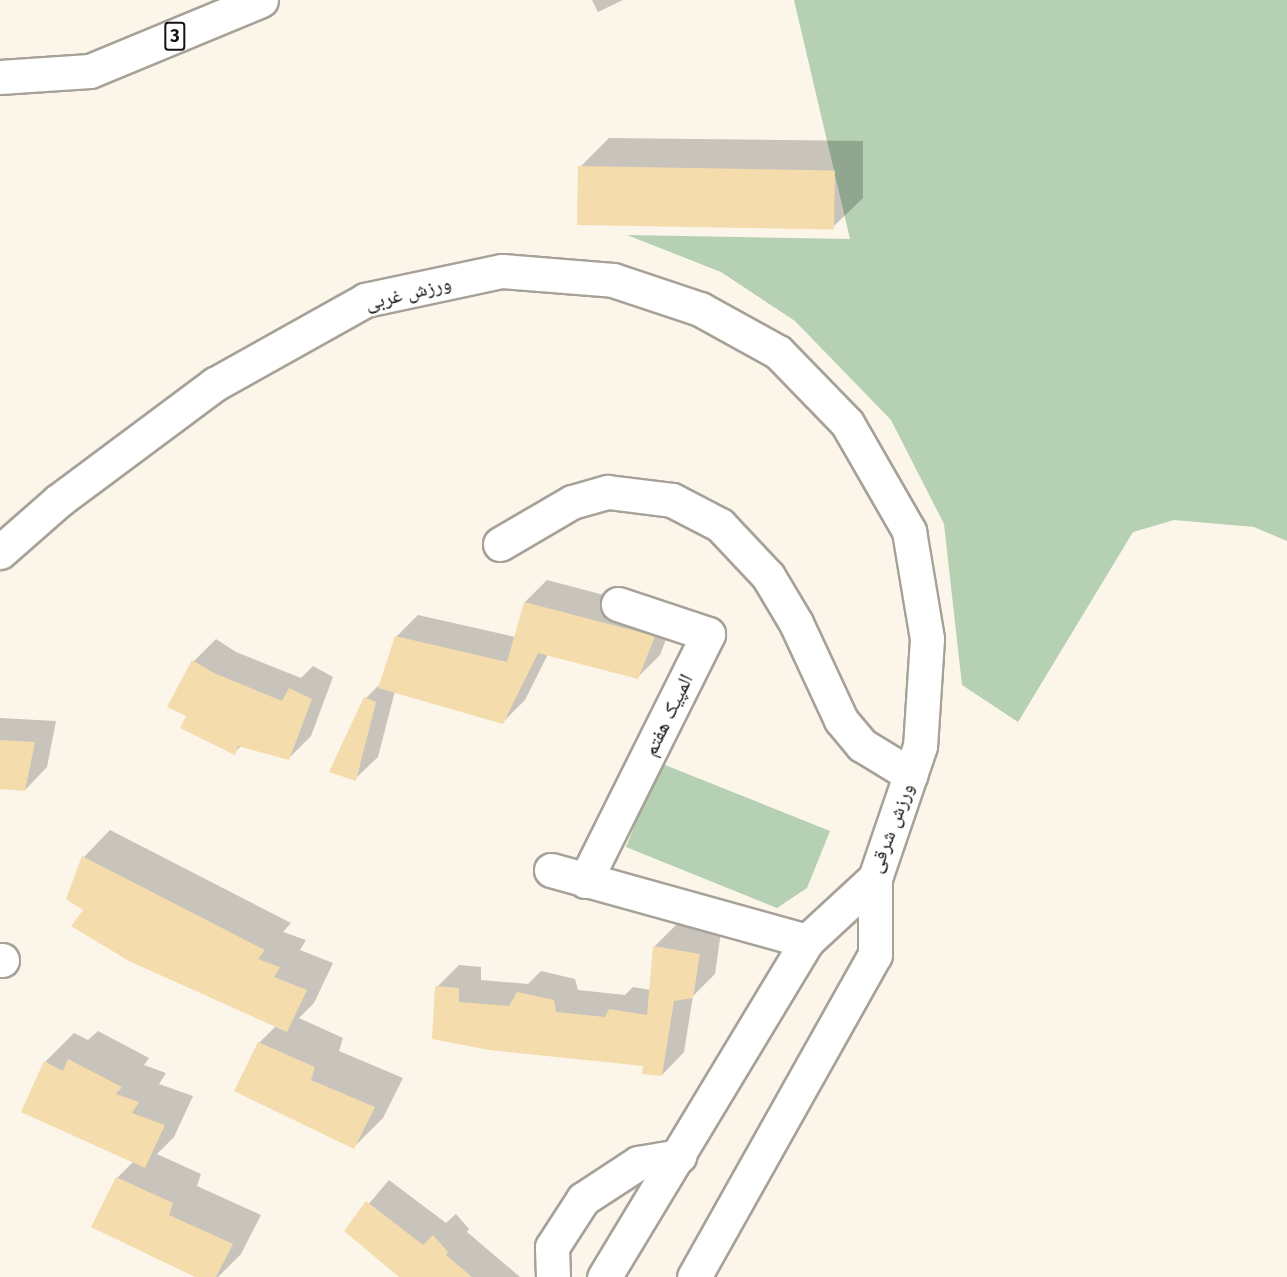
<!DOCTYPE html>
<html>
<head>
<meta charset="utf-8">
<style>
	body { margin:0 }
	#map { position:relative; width:1287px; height:1277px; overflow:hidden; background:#fbf5ea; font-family:"Fira Sans","Noto Naskh Arabic",sans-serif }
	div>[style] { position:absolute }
	.green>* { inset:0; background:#b5d0b2 }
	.shadow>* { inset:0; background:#0003 }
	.building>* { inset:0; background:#f5dcac; transform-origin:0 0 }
	.roads { filter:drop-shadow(2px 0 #a7a298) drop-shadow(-2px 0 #a7a298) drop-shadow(0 2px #a7a298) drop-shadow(0 -2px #a7a298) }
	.minor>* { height:33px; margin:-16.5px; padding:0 16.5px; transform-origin:16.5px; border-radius:16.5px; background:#fff }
	.highway>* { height:33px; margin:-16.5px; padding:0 16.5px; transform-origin:16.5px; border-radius:16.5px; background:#fff }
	span { translate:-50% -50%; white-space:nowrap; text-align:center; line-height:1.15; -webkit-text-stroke:4.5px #fff; paint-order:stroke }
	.shield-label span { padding:2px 4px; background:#fff; border:2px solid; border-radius:4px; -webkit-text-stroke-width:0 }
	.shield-label { font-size:18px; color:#151310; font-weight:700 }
	.street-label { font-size:20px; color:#151310 }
</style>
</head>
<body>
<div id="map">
	<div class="green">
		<i style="clip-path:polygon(794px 0,1287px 0,1287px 541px,1254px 527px,1174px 520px,1133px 532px,1018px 722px,962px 685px,944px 524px,891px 420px,795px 321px,721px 272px,627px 235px,850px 239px)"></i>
		<i style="clip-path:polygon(660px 763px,830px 831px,807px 888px,777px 908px,626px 847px)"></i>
	</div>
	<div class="shadow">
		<i style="clip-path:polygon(592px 0,623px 0,598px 12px)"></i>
		<i style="clip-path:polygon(609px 138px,863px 141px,863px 198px,834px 226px,580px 167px)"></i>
		<i style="clip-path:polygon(547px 580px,676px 614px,660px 655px,637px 678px,548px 654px,525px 700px,503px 722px,395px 691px,378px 757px,355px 779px,366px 698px,382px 682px,396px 637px,418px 615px,515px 637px,525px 602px)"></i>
		<i style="clip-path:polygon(216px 639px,236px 652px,301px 678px,313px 666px,333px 677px,311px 736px,289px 758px,242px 745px,234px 753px,188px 715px,169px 706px,194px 661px)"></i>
		<i style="clip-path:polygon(0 718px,56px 721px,47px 767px,25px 790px,0 788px)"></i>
		<i style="clip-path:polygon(110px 830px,291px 923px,283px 932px,306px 940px,300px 950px,333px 963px,314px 1003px,299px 1018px,343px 1038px,339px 1051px,403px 1078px,383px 1118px,354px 1147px,259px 1043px,277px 1025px,85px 910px,84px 857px)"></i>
		<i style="clip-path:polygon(677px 924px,721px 932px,715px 974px,693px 996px,684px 1052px,662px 1075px,645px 1065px,434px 1038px,437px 987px,459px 965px,481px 967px,481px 980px,528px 984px,541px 971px,575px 979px,578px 990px,625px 995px,633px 987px,651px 990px,655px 946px)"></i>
		<i style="clip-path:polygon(98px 1031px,149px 1058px,144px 1065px,166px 1073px,159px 1084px,193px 1096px,174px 1137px,157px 1154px,201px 1174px,197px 1186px,261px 1215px,241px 1254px,218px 1277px,199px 1277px,93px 1226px,117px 1178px,134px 1161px,45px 1062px,74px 1033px,88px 1040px)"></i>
		<i style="clip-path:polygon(389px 1180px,446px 1223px,456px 1214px,469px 1229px,467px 1232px,520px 1277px,401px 1277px,346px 1231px)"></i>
	</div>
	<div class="building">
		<i style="left:578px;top:166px;width:257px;height:59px;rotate:1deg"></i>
		<i style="clip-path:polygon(524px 602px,655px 636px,638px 679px,538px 653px,503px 724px,378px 688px,395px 636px,507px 662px)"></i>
		<i style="clip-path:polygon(192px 660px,214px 673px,282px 701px,289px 688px,312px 699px,289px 760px,238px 746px,235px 755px,180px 728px,186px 716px,167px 707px)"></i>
		<i style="clip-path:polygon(364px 697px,376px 702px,356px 781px,329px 772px)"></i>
		<i style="clip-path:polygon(0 740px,35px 742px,25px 791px,0 789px)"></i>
		<i style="clip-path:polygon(82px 856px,265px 950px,258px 959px,280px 967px,274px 977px,307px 990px,287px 1032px,129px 961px,71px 926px,83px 910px,66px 899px)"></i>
		<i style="clip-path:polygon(653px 946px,700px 954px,693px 998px,674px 1001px,662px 1076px,642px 1074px,643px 1066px,489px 1050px,432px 1039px,435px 986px,459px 988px,459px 1002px,509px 1006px,517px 992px,554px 1000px,556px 1012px,605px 1017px,609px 1009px,647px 1015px)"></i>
		<i style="clip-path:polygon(258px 1042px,315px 1067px,311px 1080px,375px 1107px,354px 1149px,234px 1091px)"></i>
		<i style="clip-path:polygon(68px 1059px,122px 1087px,116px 1094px,139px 1102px,132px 1113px,165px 1125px,145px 1168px,21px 1112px,44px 1061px,63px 1071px)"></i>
		<i style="clip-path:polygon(116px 1177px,173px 1203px,169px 1215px,233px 1244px,216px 1277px,195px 1277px,91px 1227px)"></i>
		<i style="clip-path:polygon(366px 1201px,423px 1245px,433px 1235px,448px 1252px,446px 1255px,472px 1277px,399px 1277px,344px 1231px)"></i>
	</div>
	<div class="roads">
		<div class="minor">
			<i style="left:500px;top:544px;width:83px;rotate:-30.3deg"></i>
			<i style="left:572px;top:502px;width:37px;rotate:-16deg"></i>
			<i style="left:608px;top:492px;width:64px;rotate:7.1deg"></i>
			<i style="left:672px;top:500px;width:54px;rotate:27.5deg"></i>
			<i style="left:720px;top:525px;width:70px;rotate:46.7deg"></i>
			<i style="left:768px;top:576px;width:55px;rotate:59.2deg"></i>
			<i style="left:796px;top:623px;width:107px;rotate:65.1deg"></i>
			<i style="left:841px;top:720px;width:33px;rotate:50deg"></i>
			<i style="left:862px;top:745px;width:57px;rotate:31.5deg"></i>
			<i style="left:0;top:552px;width:77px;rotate:-41.3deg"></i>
			<i style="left:58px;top:501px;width:196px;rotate:-36.7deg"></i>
			<i style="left:215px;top:384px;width:172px;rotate:-29.2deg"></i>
			<i style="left:365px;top:300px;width:140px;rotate:-12deg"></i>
			<i style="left:502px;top:271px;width:111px;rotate:4.6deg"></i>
			<i style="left:613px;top:280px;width:92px;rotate:18.4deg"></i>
			<i style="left:700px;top:309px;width:89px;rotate:28.9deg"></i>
			<i style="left:778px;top:352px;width:99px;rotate:45.8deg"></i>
			<i style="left:847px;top:423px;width:125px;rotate:60.1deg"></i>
			<i style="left:909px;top:531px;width:109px;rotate:80.5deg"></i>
			<i style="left:927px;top:639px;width:107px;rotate:93.7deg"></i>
			<i style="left:920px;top:746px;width:139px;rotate:108.8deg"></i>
			<i style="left:875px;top:878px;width:93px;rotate:137.2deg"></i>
			<i style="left:807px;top:941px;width:393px;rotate:121.1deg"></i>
			<i style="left:551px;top:870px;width:266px;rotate:15.5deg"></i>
			<i style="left:585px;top:881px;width:276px;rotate:-63.5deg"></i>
			<i style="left:708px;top:634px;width:95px;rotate:-161.6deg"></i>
			<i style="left:0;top:960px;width:2px"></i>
			<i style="left:553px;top:1277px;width:30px;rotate:-92deg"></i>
			<i style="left:552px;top:1247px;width:57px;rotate:-57.1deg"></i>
			<i style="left:583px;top:1199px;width:66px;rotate:-33.2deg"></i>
			<i style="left:638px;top:1163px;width:42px;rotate:-9.7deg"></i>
			<i style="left:694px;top:1277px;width:369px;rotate:-60.7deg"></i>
			<i style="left:875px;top:955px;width:77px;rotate:-90deg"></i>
		</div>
		<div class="highway">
			<i style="left:0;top:77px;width:90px;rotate:-3.8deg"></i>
			<i style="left:90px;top:71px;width:185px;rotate:-22.5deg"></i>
		</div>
	</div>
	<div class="shield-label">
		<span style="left:175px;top:36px">3</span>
	</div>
	<div class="street-label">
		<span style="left:408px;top:293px;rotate:-14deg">ورزش غربی</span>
		<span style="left:668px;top:715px;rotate:-64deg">المپیک هفتم</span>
		<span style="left:891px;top:828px;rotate:-69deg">ورزش شرقی</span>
	</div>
</div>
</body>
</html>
